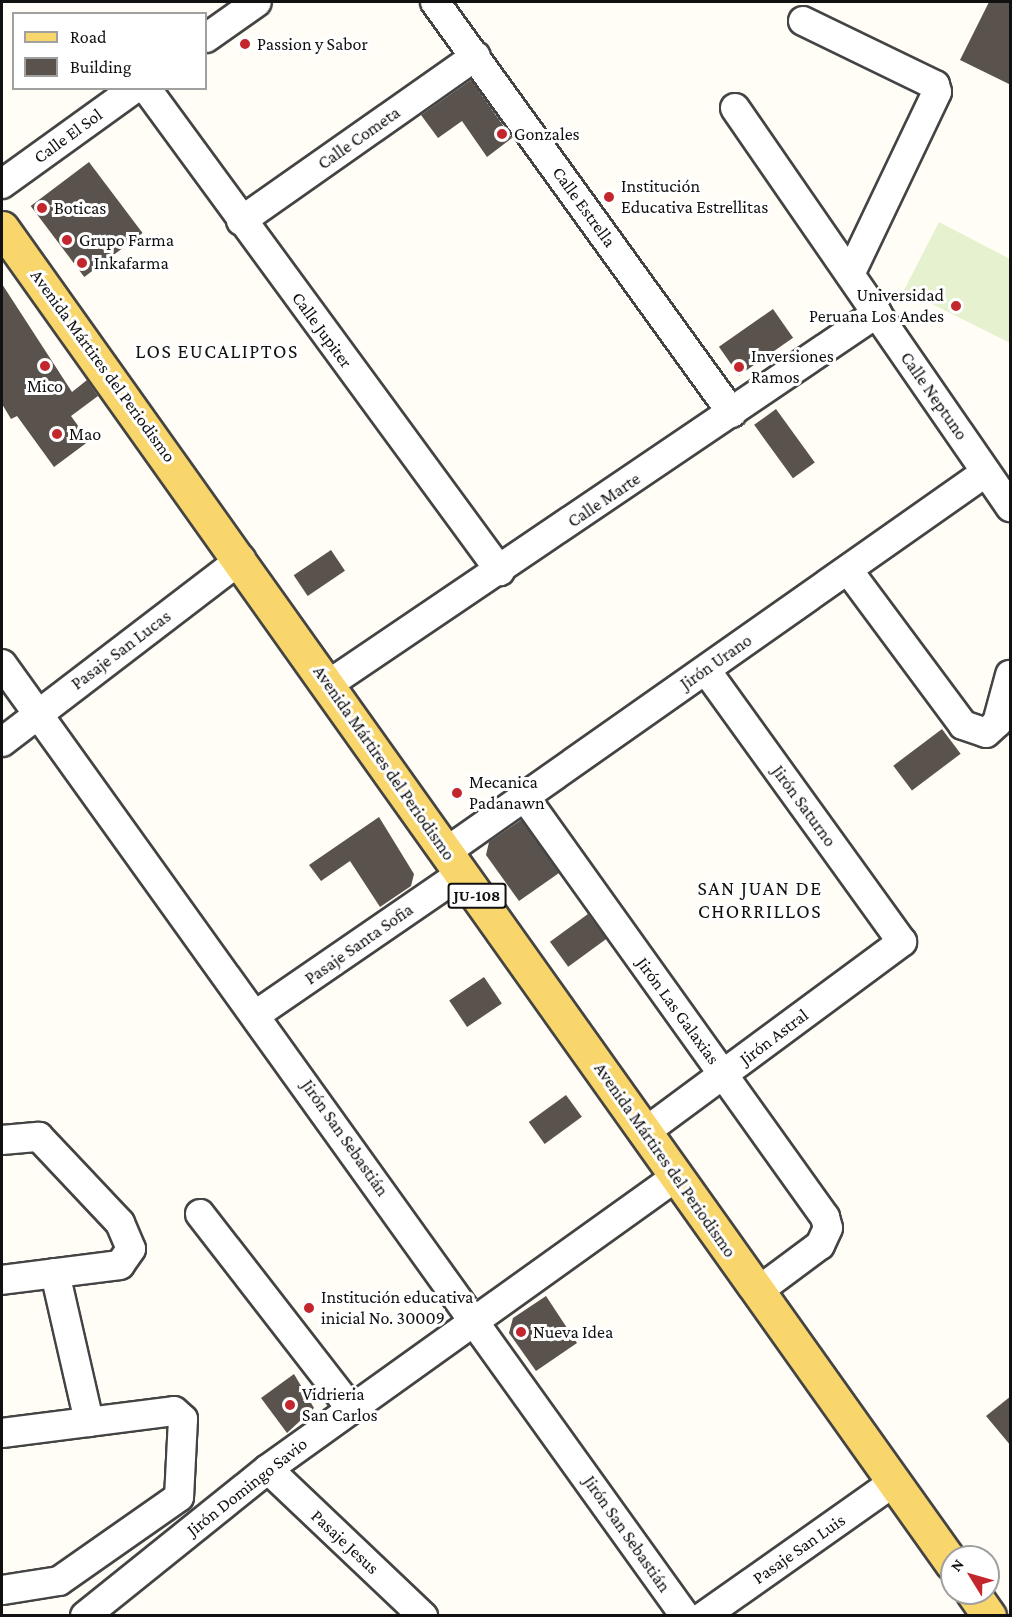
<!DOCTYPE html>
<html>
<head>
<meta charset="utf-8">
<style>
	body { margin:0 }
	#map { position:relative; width:1012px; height:1617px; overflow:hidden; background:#fffdf5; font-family:"Crimson Pro",serif }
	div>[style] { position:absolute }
	.pitch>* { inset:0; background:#e6f2cf }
	.building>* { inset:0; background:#5a524d; transform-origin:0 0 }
	.roads { filter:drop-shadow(2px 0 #444) drop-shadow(-2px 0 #444) drop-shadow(0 2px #444) drop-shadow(0 -2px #444) }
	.minor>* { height:28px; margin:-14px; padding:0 14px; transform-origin:14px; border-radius:14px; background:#fff }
	.major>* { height:33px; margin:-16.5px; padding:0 16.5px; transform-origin:16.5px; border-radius:16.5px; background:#f9d66b }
	.dots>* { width:16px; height:16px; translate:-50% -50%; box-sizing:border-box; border:3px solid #fff; border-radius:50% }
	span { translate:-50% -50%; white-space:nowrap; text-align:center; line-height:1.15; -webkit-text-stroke:6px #fff; paint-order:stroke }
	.shield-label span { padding:2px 4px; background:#fff; border:2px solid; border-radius:4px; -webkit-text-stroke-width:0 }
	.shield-label { font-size:16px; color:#111; font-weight:700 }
	.poi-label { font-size:18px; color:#111 }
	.left { translate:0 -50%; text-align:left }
	.right { translate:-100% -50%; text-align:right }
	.street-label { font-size:18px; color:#111 }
	.neighbourhood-label { font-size:20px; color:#111; letter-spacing:1.5px }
	.frame { position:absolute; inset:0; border:3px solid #111; pointer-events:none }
	.legend { position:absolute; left:12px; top:12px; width:195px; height:78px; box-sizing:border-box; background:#fff; border:2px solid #a0a0a0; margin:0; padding:8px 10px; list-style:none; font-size:18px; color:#111 }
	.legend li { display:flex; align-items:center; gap:12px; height:30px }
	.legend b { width:30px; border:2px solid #a0a0a0 }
	.north { position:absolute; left:940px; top:1545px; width:60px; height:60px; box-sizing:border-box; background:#fff; border:2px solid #a0a0a0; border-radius:50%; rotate:307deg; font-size:16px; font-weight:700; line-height:24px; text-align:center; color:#111 }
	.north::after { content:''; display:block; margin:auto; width:21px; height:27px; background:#c4262e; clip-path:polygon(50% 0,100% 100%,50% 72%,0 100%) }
</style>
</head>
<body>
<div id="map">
	<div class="pitch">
		<i style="clip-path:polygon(939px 222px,1010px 259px,1010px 343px,904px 290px)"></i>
	</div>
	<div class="building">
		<i style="clip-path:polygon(989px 2px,1011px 2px,1011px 85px,960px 60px)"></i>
		<i style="clip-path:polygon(471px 80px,512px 138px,487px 157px,462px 121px,438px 138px,421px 115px)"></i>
		<i style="left:89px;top:162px;width:89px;height:73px;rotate:53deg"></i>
		<i style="clip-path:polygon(2px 284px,72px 392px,87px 380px,98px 396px,71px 416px,89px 441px,54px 467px,17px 416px,11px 419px,2px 404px)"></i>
		<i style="left:773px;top:309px;width:35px;height:66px;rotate:55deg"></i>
		<i style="left:776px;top:409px;width:66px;height:27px;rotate:54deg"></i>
		<i style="left:331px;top:550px;width:25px;height:45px;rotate:56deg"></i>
		<i style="left:942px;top:729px;width:31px;height:61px;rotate:53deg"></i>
		<i style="clip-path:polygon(379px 817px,414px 874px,411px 886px,380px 907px,350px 861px,321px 881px,309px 865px)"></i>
		<i style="clip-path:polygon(521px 820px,559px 873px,519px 901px,486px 855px,489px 842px)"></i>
		<i style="left:588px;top:914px;width:31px;height:47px;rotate:54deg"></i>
		<i style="left:484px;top:977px;width:32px;height:42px;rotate:56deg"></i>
		<i style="left:566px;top:1095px;width:27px;height:46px;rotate:54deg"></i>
		<i style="clip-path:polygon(546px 1296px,577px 1343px,536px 1371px,509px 1333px,513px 1318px)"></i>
		<i style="clip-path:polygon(294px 1374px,314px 1408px,287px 1433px,261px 1398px)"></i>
		<i style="clip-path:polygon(1011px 1396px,1011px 1446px,986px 1416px)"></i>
	</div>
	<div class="roads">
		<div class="minor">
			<i style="left:435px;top:2px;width:507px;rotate:54.15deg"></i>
			<i style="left:803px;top:21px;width:147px;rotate:25.9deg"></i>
			<i style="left:935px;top:85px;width:7px;rotate:74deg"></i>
			<i style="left:937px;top:92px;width:199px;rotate:115.5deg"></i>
			<i style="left:206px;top:38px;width:62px;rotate:-35.2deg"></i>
			<i style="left:146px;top:88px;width:599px;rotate:53.76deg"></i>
			<i style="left:735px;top:108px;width:485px;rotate:55.4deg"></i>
			<i style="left:2px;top:184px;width:164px;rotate:-35.8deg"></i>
			<i style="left:241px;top:221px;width:287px;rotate:-35.1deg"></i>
			<i style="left:848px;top:570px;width:193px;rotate:53.4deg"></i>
			<i style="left:963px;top:725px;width:24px;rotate:19deg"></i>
			<i style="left:986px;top:733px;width:15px;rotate:-42deg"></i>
			<i style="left:997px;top:723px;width:50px;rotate:-74.8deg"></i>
			<i style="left:2px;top:664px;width:1172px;rotate:54.34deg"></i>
			<i style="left:329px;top:684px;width:662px;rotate:-34.1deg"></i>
			<i style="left:2px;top:742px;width:301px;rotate:-37.4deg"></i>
			<i style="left:524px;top:796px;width:518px;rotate:54.44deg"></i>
			<i style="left:825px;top:1217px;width:11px;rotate:75deg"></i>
			<i style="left:828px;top:1228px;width:19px;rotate:115deg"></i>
			<i style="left:820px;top:1245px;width:77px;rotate:143.4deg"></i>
			<i style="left:446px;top:852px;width:660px;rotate:-35.13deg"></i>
			<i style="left:257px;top:1014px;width:247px;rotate:-34.5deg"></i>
			<i style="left:645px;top:1132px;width:320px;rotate:-36.5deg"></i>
			<i style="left:902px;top:942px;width:335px;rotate:-125.8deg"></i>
			<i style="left:2px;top:1140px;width:37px;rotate:-5deg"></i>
			<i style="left:39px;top:1137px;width:118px;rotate:46.7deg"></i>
			<i style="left:120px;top:1223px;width:28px;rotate:67deg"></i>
			<i style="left:131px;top:1249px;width:19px;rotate:125deg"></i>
			<i style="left:120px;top:1265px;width:119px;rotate:172.8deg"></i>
			<i style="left:200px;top:1214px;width:247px;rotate:52.2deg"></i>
			<i style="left:55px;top:1273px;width:153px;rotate:77.1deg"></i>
			<i style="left:2px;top:1433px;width:173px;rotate:-7.3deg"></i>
			<i style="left:174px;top:1411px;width:12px;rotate:42deg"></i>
			<i style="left:183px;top:1419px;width:78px;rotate:92.9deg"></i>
			<i style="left:179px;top:1497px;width:146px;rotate:145deg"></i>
			<i style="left:59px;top:1581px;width:58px;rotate:171deg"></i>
			<i style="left:268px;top:1469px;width:214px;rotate:43.5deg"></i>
			<i style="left:85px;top:1616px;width:235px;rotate:-38.8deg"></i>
			<i style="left:268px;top:1469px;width:503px;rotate:-35.62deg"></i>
			<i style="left:704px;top:1616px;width:232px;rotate:-35.2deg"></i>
		</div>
		<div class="major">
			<i style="left:2px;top:228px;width:1639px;rotate:54.58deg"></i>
			<i style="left:973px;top:1593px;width:28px;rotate:55deg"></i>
		</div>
	</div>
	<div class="dots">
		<i style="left:245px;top:44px;background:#c4262e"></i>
		<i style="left:502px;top:134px;background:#c4262e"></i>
		<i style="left:609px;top:197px;background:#c4262e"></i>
		<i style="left:42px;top:208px;background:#c4262e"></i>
		<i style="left:67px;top:240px;background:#c4262e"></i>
		<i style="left:82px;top:263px;background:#c4262e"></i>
		<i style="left:956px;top:306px;background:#c4262e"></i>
		<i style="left:45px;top:366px;background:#c4262e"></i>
		<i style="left:739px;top:367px;background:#c4262e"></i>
		<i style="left:57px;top:434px;background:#c4262e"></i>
		<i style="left:457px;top:793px;background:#c4262e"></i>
		<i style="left:309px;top:1308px;background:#c4262e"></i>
		<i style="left:521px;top:1332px;background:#c4262e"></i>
		<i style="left:290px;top:1405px;background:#c4262e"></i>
	</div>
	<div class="shield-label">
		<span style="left:477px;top:896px">JU-108</span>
	</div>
	<div class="poi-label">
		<span class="left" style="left:257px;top:44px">Passion y Sabor</span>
		<span class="left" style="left:514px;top:134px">Gonzales</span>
		<span class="left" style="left:621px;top:197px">Institución<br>Educativa Estrellitas</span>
		<span class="left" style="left:54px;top:208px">Boticas</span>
		<span class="left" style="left:79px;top:240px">Grupo Farma</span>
		<span class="left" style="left:94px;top:263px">Inkafarma</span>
		<span class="right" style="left:944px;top:306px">Universidad<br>Peruana Los Andes</span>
		<span class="left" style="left:751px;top:367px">Inversiones<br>Ramos</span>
		<span style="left:45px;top:386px">Mico</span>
		<span class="left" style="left:69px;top:434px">Mao</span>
		<span class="left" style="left:469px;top:793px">Mecanica<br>Padanawn</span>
		<span class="left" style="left:321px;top:1308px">Institución educativa<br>inicial No. 30009</span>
		<span class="left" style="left:533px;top:1332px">Nueva Idea</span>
		<span class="left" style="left:302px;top:1405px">Vidrieria<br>San Carlos</span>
	</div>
	<div class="street-label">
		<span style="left:68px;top:136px;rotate:-36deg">Calle El Sol</span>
		<span style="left:359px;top:138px;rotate:-35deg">Calle Cometa</span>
		<span style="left:584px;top:207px;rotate:54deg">Calle Estrella</span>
		<span style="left:322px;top:330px;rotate:54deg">Calle Jupiter</span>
		<span style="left:103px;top:366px;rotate:54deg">Avenida Mártires del Periodismo</span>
		<span style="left:934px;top:396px;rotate:55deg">Calle Neptuno</span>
		<span style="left:604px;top:500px;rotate:-34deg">Calle Marte</span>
		<span style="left:121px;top:650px;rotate:-37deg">Pasaje San Lucas</span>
		<span style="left:716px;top:662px;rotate:-35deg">Jirón Urano</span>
		<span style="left:384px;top:763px;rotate:55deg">Avenida Mártires del Periodismo</span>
		<span style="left:804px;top:806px;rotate:54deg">Jirón Saturno</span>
		<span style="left:359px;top:944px;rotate:-35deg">Pasaje Santa Sofia</span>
		<span style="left:678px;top:1011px;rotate:54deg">Jirón Las Galaxias</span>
		<span style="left:774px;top:1037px;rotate:-37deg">Jirón Astral</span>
		<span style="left:345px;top:1138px;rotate:55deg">Jirón San Sebastián</span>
		<span style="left:665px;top:1160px;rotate:55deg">Avenida Mártires del Periodismo</span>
		<span style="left:247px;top:1487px;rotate:-38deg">Jirón Domingo Savio</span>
		<span style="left:627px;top:1534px;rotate:55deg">Jirón San Sebastián</span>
		<span style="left:345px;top:1542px;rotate:43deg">Pasaje Jesus</span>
		<span style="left:799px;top:1549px;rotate:-35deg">Pasaje San Luis</span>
	</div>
	<div class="neighbourhood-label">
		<span style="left:217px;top:351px">LOS EUCALIPTOS</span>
		<span style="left:760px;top:900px">SAN JUAN DE<br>CHORRILLOS</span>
	</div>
	<div class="frame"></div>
	<ul class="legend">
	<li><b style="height:8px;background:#f9d66b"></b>Road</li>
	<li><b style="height:16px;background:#5a524d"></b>Building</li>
	</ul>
	<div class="north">N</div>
</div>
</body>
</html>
